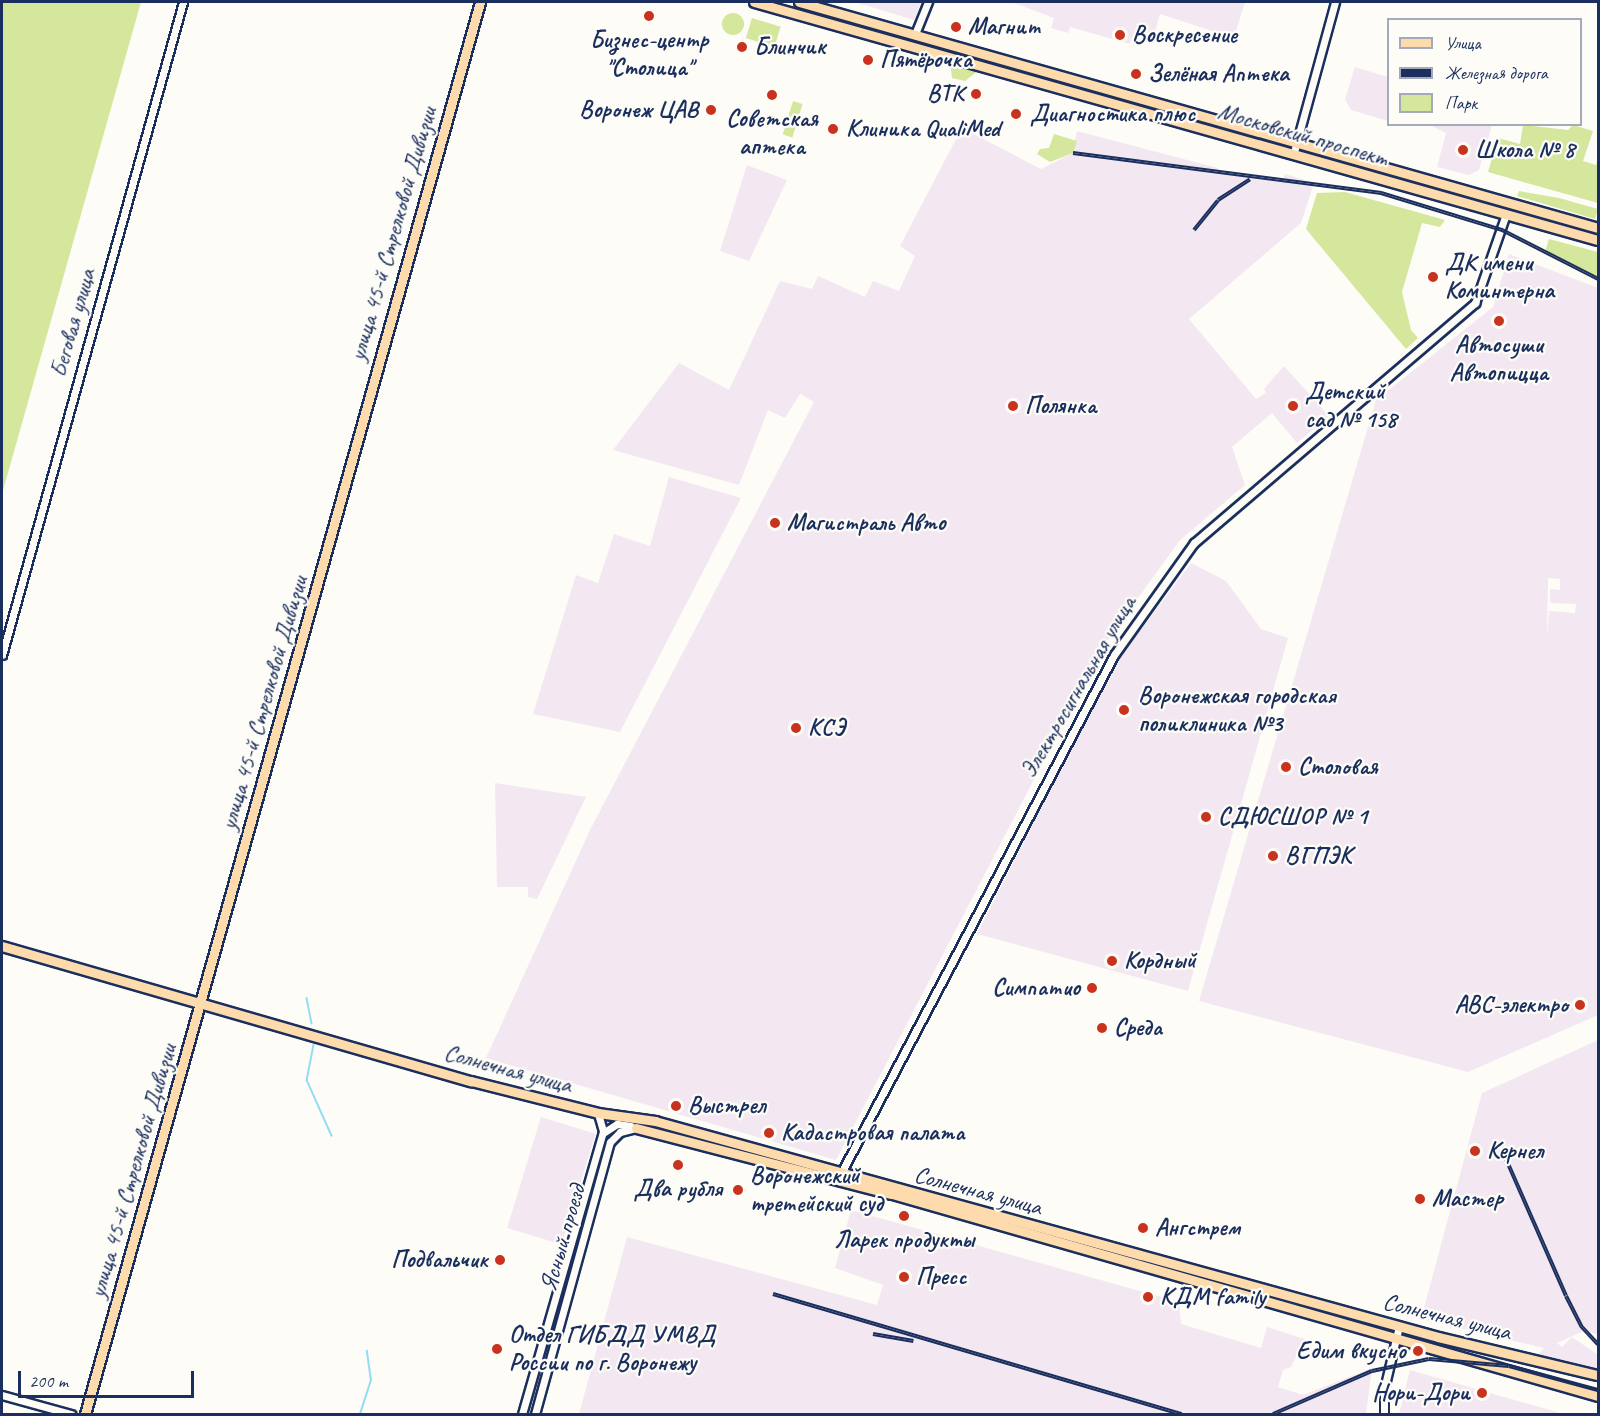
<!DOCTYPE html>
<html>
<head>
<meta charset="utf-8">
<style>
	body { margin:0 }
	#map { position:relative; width:1600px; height:1416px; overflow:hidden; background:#fdfcf7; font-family:Caveat,sans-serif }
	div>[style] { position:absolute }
	.built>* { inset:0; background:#f3e8f1; transform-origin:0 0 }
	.green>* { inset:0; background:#d4e79c; transform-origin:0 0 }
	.round { border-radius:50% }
	.stream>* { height:1.5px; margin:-0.75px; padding:0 0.75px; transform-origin:0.75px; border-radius:0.75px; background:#94dcf6 }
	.roads { filter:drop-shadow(2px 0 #1b2f5e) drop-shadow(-2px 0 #1b2f5e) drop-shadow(0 2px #1b2f5e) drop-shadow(0 -2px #1b2f5e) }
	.minor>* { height:7px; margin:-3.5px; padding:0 3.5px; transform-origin:3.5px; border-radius:3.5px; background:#fdfcf7 }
	.major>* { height:9px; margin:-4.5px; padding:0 4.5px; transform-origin:4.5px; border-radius:4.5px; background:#fedbac }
	.rail>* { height:4px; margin-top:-2px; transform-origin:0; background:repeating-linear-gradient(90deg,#fdfcf7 0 4.5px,#1b2f5e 0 9px); box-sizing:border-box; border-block:2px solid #1b2f5e }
	.dots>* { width:16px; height:16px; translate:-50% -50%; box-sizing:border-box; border:3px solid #fdfcf7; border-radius:50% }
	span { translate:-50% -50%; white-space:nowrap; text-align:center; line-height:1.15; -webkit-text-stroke:4.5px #fdfcf7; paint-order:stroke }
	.poi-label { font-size:24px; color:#1b2f5e; font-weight:700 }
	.left { translate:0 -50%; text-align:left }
	.right { translate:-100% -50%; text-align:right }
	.street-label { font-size:24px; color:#1b2f5e }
	.frame { position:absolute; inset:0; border:3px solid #1b2f5e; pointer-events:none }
	.legend { position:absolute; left:1387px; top:18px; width:195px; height:108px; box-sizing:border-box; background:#fdfcf7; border:2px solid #a3aaba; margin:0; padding:8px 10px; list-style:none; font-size:18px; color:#1b2f5e }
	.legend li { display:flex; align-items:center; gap:12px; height:30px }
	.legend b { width:30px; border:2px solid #a3aaba }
	.scale { position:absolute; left:18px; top:1371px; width:176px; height:27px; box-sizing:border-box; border:3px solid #1b2f5e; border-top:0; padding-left:8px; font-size:18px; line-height:21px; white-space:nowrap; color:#1b2f5e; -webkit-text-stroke:4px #fdfcf7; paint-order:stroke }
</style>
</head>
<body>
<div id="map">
	<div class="built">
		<i style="clip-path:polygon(855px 2px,921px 2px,914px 20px)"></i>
		<i style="clip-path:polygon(1011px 2px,1245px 2px,1234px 38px,1160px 14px,1154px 36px,1132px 37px,1130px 44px,1070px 27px,1068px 33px,1051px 28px,1054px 18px)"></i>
		<i style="clip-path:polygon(1355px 67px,1388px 77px,1388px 121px,1351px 110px,1345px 99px)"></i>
		<i style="clip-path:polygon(1430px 125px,1492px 125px,1479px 170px,1469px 175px,1437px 167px,1446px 133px)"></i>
		<i style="clip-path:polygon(968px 131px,1041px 169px,1073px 153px,1077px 131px,1218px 168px,1217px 173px,1282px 182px,1285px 174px,1314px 183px,1301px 223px,1189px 319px,1256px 399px,1266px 393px,1264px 389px,1284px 366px,1329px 416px,1297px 443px,1272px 413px,1232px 447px,1245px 485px,1180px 540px,1104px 645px,836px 1160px,486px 1058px,590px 830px,814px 402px,800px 394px,785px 418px,768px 410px,739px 485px,613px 450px,679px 363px,729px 390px,780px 281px,812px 289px,818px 276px,865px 297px,873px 281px,899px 291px,915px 256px,900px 246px,955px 141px)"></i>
		<i style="clip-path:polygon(747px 165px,787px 180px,749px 261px,720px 251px)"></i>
		<i style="clip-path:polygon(evenodd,1509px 254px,1598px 288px,1598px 1015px,1468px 1072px,1199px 1001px,1376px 400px,1493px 307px,1509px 254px,1548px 578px,1560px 579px,1560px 590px,1550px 589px,1550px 603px,1576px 604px,1575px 613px,1549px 611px,1547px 635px,1548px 578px)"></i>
		<i style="clip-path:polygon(669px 477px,741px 498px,620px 732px,533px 714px,576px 575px,598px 583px,614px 534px,650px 546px)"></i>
		<i style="clip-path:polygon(1191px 563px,1226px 581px,1261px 629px,1288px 638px,1188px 991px,977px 934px,1111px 670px)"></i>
		<i style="clip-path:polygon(495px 783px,586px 797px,537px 899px,528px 897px,528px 887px,497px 887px)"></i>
		<i style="clip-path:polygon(1598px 1040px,1598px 1335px,1586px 1330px,1557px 1343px,1562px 1347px,1572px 1337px,1598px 1355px,1598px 1372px,1537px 1356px,1544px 1348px,1421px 1319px,1482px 1093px)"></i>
		<i style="left:541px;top:1117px;width:57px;height:116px;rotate:17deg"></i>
		<i style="clip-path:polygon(851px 1210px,1179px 1302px,1181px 1324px,1261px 1348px,1267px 1327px,1305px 1339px,1291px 1367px,1283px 1370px,1278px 1387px,1303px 1395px,1372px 1368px,1366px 1414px,579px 1414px,627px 1237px,877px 1305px,883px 1285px,835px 1268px)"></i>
		<i style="clip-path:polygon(1410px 1370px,1564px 1414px,1399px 1414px)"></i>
	</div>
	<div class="green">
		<i style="clip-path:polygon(2px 2px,141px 2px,2px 494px)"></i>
		<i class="round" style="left:722px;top:13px;width:22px;height:22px"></i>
		<i style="left:752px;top:18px;width:30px;height:21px;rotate:17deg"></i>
		<i style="clip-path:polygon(950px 61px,978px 69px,979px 70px,965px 81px,952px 78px)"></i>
		<i style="left:793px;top:101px;width:10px;height:35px;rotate:17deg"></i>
		<i style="clip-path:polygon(1523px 125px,1568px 130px,1573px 125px,1593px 131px,1583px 161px,1596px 165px,1598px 159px,1598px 203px,1488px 172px,1498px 138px,1520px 144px)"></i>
		<i style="clip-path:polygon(1054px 134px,1077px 141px,1073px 153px,1050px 162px,1037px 154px,1040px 149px,1049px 148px)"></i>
		<i style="clip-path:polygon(1519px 191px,1559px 198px,1598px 209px,1595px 219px,1517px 196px)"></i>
		<i style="clip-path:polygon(1345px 192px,1445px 220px,1440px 227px,1422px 223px,1402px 292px,1411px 330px,1418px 338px,1406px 349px,1306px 229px,1317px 193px)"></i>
		<i style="clip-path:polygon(1549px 239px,1598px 252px,1598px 277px,1545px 252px)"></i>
	</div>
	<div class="stream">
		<i style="left:307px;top:998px;width:26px;rotate:79deg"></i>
		<i style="left:314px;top:1045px;width:36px;rotate:101deg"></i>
		<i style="left:307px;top:1080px;width:61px;rotate:65.9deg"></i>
		<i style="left:360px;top:1414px;width:35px;rotate:-72deg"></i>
		<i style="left:371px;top:1381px;width:30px;rotate:-98deg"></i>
	</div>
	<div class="roads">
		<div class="minor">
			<i style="left:915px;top:34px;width:35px;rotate:-68deg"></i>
			<i style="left:1294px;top:152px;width:156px;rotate:-74.7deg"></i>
			<i style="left:2px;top:655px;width:678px;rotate:-74.51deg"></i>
			<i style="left:603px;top:1133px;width:17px;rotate:-33deg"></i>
			<i style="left:617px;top:1124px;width:14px;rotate:8deg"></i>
			<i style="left:841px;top:1173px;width:586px;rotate:-62.21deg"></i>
			<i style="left:1114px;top:655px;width:138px;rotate:-54.5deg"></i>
			<i style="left:1194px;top:543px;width:370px;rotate:-40.5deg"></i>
			<i style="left:1475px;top:303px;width:94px;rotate:-70.8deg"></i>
			<i style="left:2px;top:1395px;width:72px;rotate:15.4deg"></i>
			<i style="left:522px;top:1414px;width:294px;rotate:-74deg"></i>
			<i style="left:603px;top:1131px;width:19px;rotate:-106deg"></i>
			<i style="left:535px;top:1414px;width:282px;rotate:-74.6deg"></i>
			<i style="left:610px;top:1142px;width:14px;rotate:-45deg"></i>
			<i style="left:620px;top:1132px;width:16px;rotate:-14deg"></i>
			<i style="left:1384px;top:1414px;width:25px;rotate:-90deg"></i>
			<i style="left:1384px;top:1389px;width:65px;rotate:-76.6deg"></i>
		</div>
		<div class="major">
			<i style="left:754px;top:2px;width:877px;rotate:15.75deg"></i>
			<i style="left:799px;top:2px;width:830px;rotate:15.79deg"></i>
			<i style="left:2px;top:946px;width:488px;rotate:16.1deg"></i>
			<i style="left:471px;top:1081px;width:131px;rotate:14.1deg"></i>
			<i style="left:598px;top:1113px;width:58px;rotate:8deg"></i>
			<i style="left:655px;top:1121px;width:812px;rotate:15.42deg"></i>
			<i style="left:1438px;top:1337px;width:164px;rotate:13.4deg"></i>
			<i style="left:636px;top:1128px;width:264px;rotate:14.5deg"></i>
			<i style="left:892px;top:1194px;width:734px;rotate:15.97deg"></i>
			<i style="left:85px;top:1414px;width:1466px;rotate:-74.37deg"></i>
		</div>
	</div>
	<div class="rail">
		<i style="left:1073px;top:153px;width:311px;rotate:7.4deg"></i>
		<i style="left:1381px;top:193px;width:127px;rotate:17deg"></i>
		<i style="left:1502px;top:230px;width:108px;rotate:27deg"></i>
		<i style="left:1194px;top:230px;width:38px;rotate:-51deg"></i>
		<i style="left:1218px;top:200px;width:38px;rotate:-33deg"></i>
		<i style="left:1502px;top:1150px;width:159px;rotate:66.3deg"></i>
		<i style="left:1566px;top:1296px;width:34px;rotate:63deg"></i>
		<i style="left:1581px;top:1326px;width:25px;rotate:47deg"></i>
		<i style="left:773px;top:1294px;width:426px;rotate:16.4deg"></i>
		<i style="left:873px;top:1334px;width:41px;rotate:9.9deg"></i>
		<i style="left:1273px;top:1414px;width:108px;rotate:-23.5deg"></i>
		<i style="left:1372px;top:1371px;width:58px;rotate:-11.9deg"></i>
		<i style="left:1429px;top:1359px;width:80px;rotate:5deg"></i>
		<i style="left:1509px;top:1366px;width:92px;rotate:15.1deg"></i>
	</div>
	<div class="dots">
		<i style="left:649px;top:16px;background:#c8321e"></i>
		<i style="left:956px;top:27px;background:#c8321e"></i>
		<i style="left:1120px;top:35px;background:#c8321e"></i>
		<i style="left:742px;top:47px;background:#c8321e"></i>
		<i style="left:868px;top:60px;background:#c8321e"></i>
		<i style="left:1136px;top:74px;background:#c8321e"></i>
		<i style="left:976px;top:94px;background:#c8321e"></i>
		<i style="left:772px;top:95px;background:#c8321e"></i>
		<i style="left:711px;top:110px;background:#c8321e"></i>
		<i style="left:1016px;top:114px;background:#c8321e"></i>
		<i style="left:833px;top:129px;background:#c8321e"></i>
		<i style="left:1463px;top:150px;background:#c8321e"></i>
		<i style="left:1433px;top:277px;background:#c8321e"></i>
		<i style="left:1499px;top:321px;background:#c8321e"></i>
		<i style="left:1013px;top:406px;background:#c8321e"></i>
		<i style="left:1293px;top:406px;background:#c8321e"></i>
		<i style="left:775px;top:523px;background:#c8321e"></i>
		<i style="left:1124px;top:710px;background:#c8321e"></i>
		<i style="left:796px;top:728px;background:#c8321e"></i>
		<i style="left:1286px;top:767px;background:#c8321e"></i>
		<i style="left:1206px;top:817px;background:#c8321e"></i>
		<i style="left:1273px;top:856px;background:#c8321e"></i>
		<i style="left:1112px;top:961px;background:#c8321e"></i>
		<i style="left:1092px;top:988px;background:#c8321e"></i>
		<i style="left:1580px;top:1005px;background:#c8321e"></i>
		<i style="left:1102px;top:1028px;background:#c8321e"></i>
		<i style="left:676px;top:1106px;background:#c8321e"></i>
		<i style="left:769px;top:1133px;background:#c8321e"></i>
		<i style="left:1475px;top:1151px;background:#c8321e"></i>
		<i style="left:678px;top:1165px;background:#c8321e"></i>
		<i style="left:738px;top:1190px;background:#c8321e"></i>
		<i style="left:1420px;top:1199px;background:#c8321e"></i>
		<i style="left:904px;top:1216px;background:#c8321e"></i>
		<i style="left:1143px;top:1228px;background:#c8321e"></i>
		<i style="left:500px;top:1260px;background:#c8321e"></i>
		<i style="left:904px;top:1277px;background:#c8321e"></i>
		<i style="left:1148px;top:1297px;background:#c8321e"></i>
		<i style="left:497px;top:1349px;background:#c8321e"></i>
		<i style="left:1418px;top:1351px;background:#c8321e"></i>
		<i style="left:1482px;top:1393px;background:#c8321e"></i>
	</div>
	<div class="poi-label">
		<span class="left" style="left:968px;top:27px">Магнит</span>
		<span class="left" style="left:1132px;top:35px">Воскресение</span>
		<span style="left:649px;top:54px">Бизнес-центр<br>"Столица"</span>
		<span class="left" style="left:754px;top:47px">Блинчик</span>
		<span class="left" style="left:880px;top:60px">Пятёрочка</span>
		<span class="left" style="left:1148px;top:74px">Зелёная Аптека</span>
		<span class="right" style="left:964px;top:94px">ВТК</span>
		<span class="right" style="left:699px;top:110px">Воронеж ЦАВ</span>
		<span class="left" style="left:1030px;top:114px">Диагностика плюс</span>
		<span style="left:772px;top:133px">Советская<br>аптека</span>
		<span class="left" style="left:846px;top:129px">Клиника QualiMed</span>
		<span class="left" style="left:1475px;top:150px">Школа № 8</span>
		<span class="left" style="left:1445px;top:277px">ДК имени<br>Коминтерна</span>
		<span style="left:1499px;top:359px">Автосуши<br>Автопицца</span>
		<span class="left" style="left:1305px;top:406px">Детский<br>сад № 158</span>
		<span class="left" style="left:1025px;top:406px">Полянка</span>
		<span class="left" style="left:787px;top:523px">Магистраль Авто</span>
		<span class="left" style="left:1138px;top:710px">Воронежская городская<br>поликлиника №3</span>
		<span class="left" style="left:808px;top:728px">КСЭ</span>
		<span class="left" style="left:1298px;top:767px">Столовая</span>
		<span class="left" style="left:1218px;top:817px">СДЮСШОР № 1</span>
		<span class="left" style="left:1285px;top:856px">ВГПЭК</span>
		<span class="left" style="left:1124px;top:961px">Кордный</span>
		<span class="right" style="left:1080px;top:988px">Симпатио</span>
		<span class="right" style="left:1568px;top:1005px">АВС-электро</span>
		<span class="left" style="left:1114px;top:1028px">Среда</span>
		<span class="left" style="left:688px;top:1106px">Выстрел</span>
		<span class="left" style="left:781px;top:1133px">Кадастровая палата</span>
		<span class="left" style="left:1487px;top:1151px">Кернел</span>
		<span class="left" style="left:750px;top:1190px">Воронежский<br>третейский суд</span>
		<span style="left:678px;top:1189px">Два рубля</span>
		<span class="left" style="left:1432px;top:1199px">Мастер</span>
		<span class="left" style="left:1155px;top:1228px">Ангстрем</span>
		<span style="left:904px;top:1240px">Ларек продукты</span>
		<span class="right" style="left:488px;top:1260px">Подвальчик</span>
		<span class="left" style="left:916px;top:1277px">Пресс</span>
		<span class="left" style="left:1160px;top:1297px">КДМ family</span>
		<span class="left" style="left:509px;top:1349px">Отдел ГИБДД УМВД<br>России по г. Воронежу</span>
		<span class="right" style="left:1406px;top:1351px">Едим вкусно</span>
		<span class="right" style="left:1470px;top:1393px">Нори-Дори</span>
	</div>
	<div class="street-label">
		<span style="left:1303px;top:135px;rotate:16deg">Московский проспект</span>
		<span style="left:393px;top:234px;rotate:-74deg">улица 45-й Стрелковой Дивизии</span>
		<span style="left:73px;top:323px;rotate:-74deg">Беговая улица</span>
		<span style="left:1078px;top:687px;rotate:-60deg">Электросигнальная улица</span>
		<span style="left:264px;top:703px;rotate:-74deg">улица 45-й Стрелковой Дивизии</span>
		<span style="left:508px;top:1069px;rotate:15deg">Солнечная улица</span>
		<span style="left:133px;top:1171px;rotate:-74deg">улица 45-й Стрелковой Дивизии</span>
		<span style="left:978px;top:1191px;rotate:15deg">Солнечная улица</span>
		<span style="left:563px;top:1238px;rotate:-74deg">Ясный проезд</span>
		<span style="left:1447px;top:1317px;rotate:14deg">Солнечная улица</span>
	</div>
	<div class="frame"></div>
	<ul class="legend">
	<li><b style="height:8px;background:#fedbac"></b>Улица</li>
	<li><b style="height:8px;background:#1b2f5e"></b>Железная дорога</li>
	<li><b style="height:16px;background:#d4e79c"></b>Парк</li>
	</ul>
	<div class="scale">200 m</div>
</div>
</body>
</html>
